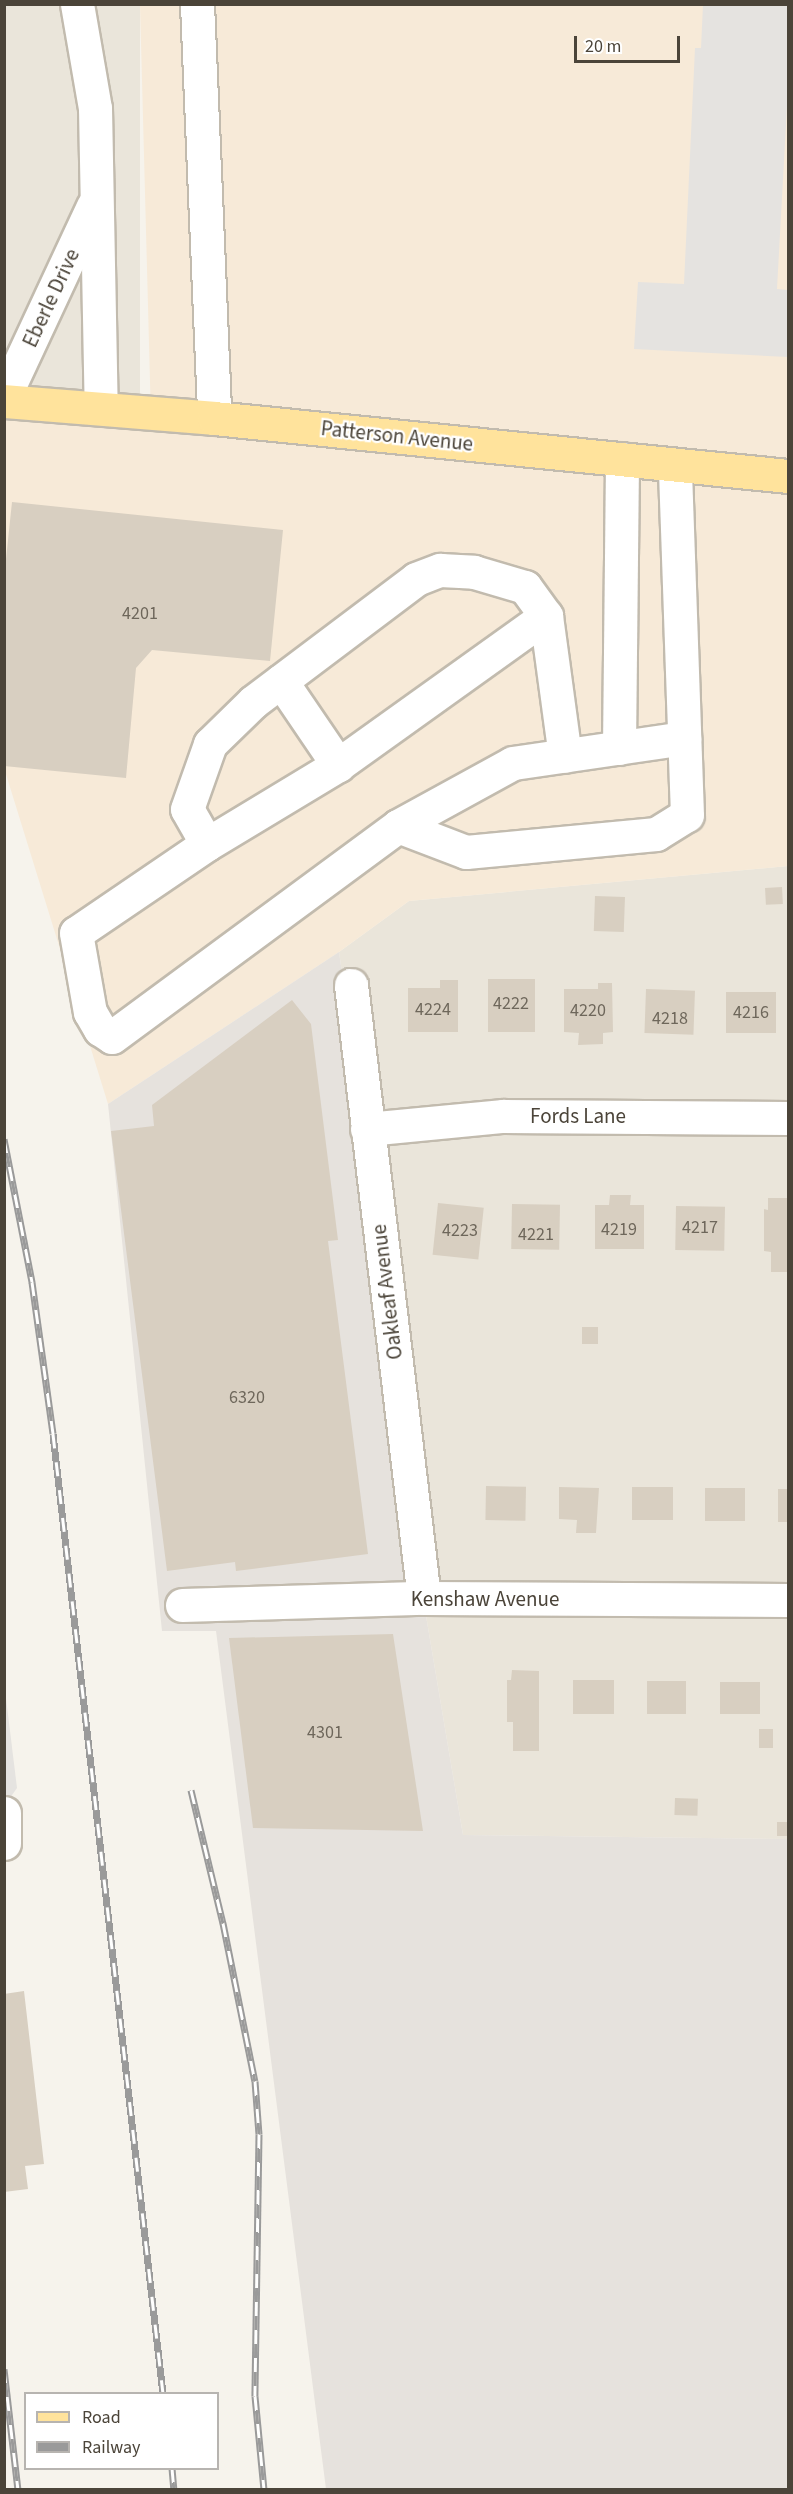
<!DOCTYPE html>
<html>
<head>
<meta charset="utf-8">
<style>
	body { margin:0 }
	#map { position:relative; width:793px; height:2494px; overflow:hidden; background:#f6f3ec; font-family:"Source Sans 3",sans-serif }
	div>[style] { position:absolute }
	.residential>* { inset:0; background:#eae5da; transform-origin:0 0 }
	.commercial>* { inset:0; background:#f7ead8 }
	.industrial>* { inset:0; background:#e6e2dd }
	.parking>* { inset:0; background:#e5e3e0 }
	.building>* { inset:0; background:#d8cfc1; transform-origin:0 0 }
	.roads { filter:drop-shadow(2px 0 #c2bbae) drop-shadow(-2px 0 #c2bbae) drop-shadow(0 2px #c2bbae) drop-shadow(0 -2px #c2bbae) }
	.minor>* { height:33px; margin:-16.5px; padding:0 16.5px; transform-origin:16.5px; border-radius:16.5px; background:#fff }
	.major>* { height:33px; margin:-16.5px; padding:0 16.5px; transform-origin:16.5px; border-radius:16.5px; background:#ffe39c }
	.rail>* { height:7px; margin-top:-3.5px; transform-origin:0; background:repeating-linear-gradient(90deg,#fff 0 14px,#9a9a9a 0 28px); box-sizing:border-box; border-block:2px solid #9a9a9a }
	span { translate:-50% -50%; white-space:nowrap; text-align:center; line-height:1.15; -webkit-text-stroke:4.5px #fff; paint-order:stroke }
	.number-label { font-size:18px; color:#6e675b }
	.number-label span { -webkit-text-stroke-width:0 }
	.street-label { font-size:21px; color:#4b4439 }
	.frame { position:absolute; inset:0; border:6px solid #4b4439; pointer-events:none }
	.legend { position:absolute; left:24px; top:2392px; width:195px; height:78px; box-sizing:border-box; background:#fff; border:2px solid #b7b4b0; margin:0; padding:8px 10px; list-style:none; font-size:18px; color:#4b4439 }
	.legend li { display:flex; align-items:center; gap:12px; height:30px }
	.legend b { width:30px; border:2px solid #b7b4b0 }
	.scale { position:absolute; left:574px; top:36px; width:106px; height:27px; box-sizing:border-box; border:3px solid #4b4439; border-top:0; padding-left:8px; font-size:18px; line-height:21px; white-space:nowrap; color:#4b4439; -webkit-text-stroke:4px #fff; paint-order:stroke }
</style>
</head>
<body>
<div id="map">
	<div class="residential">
		<i style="left:5px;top:5px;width:135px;height:398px"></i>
		<i style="clip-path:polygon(788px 866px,788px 1839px,463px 1835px,423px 1598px,389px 1298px,339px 952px,409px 901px)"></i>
	</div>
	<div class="commercial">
		<i style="clip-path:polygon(140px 5px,788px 5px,788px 866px,409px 901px,339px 952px,108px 1104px,5px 771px,4px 403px,151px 419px)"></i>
	</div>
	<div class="industrial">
		<i style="clip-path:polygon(339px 952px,389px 1298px,423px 1598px,463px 1835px,788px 1839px,788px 2489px,326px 2489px,216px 1631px,162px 1631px,108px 1104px)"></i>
	</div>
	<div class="parking">
		<i style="clip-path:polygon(703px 5px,788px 5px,788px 88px,777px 289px,788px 290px,788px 357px,634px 349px,638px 282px,684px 284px,695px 48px,701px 48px)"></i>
		<i style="clip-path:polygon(4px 1682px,17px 1788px,5px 1805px,4px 1805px)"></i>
	</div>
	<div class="building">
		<i style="clip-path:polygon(12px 502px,283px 530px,270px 661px,152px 650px,136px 668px,126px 778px,4px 766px,4px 578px)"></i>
		<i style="left:782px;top:887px;width:17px;height:17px;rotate:87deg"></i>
		<i style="left:595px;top:896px;width:30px;height:35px;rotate:2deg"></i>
		<i style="left:488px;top:979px;width:47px;height:53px"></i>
		<i style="clip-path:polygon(440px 980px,458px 980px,458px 1032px,408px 1032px,408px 988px,440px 988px)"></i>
		<i style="clip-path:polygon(598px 983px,612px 983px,613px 1032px,603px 1033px,603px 1044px,578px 1045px,579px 1033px,564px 1032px,564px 989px,598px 989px)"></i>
		<i style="left:646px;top:989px;width:49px;height:44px;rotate:2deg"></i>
		<i style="left:726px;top:992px;width:50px;height:41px"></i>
		<i style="clip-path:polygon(292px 1000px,311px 1024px,338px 1240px,328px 1241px,368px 1554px,236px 1571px,235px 1562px,167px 1571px,111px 1131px,154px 1126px,152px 1105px)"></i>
		<i style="clip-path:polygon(610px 1195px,631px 1195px,630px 1205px,644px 1205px,644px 1249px,595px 1249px,595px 1205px,609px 1205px)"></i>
		<i style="clip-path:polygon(768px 1198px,788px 1198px,788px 1272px,771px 1272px,771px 1252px,764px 1251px,764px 1209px,768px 1210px)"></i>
		<i style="left:438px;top:1203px;width:46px;height:52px;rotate:6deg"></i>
		<i style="left:512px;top:1204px;width:48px;height:45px;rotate:1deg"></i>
		<i style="left:676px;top:1206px;width:49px;height:44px;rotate:1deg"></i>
		<i style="left:582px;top:1327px;width:16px;height:17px"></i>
		<i style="left:486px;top:1486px;width:40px;height:34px;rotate:1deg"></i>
		<i style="clip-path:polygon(559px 1487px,599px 1488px,596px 1533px,576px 1533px,577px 1520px,559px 1519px)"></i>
		<i style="left:632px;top:1487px;width:41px;height:33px"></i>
		<i style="left:705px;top:1488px;width:40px;height:33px"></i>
		<i style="left:778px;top:1489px;width:10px;height:33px"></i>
		<i style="clip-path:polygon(393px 1634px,423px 1831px,253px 1828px,229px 1638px)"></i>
		<i style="clip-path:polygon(512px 1670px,539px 1671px,539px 1751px,513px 1751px,513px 1722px,507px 1722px,507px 1680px,511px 1680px)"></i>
		<i style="left:573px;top:1680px;width:41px;height:34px"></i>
		<i style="left:647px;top:1681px;width:39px;height:33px"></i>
		<i style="left:720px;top:1682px;width:40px;height:32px"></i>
		<i style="left:759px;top:1729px;width:14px;height:19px"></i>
		<i style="left:675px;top:1798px;width:23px;height:17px;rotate:2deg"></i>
		<i style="left:777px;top:1822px;width:11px;height:14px"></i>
		<i style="clip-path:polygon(24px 1991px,44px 2164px,25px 2166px,28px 2189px,4px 2192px,4px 1994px)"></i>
	</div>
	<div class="roads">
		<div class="minor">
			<i style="left:77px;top:4px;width:106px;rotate:80.2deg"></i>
			<i style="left:95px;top:108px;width:300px;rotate:88.9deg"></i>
			<i style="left:197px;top:4px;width:414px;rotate:87.6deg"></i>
			<i style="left:4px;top:397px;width:211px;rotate:-65deg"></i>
			<i style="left:546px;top:616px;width:256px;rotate:144.4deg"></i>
			<i style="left:338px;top:765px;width:153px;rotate:148.9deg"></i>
			<i style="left:207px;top:844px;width:158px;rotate:145.8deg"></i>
			<i style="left:76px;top:933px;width:80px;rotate:80deg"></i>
			<i style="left:90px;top:1012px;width:20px;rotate:60deg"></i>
			<i style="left:100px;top:1029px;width:14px;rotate:34deg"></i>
			<i style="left:112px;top:1037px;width:355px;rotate:-36.4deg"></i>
			<i style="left:398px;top:826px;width:131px;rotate:-28.7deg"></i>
			<i style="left:513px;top:763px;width:173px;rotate:-8.3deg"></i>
			<i style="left:281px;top:681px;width:102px;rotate:55.8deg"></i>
			<i style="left:619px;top:748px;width:289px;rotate:-89.4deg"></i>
			<i style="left:398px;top:826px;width:73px;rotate:20.9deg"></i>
			<i style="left:466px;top:852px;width:191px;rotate:-5.4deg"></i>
			<i style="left:656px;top:834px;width:36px;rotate:-32deg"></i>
			<i style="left:687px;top:815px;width:350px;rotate:-92deg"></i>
			<i style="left:207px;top:844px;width:40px;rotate:-119.7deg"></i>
			<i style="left:187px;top:809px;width:69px;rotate:-70.5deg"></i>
			<i style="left:210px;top:744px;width:60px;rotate:-44.3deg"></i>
			<i style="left:253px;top:702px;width:204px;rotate:-37deg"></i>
			<i style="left:416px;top:579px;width:26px;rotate:-21deg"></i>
			<i style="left:440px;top:570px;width:34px;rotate:3deg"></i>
			<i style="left:474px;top:572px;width:53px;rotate:16.4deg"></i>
			<i style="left:525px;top:587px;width:36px;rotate:54deg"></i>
			<i style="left:546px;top:616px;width:141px;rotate:82.3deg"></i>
			<i style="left:351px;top:985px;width:617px;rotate:83.21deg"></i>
			<i style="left:367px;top:1129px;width:137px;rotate:-5.5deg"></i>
			<i style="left:503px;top:1116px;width:285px;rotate:0.4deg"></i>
			<i style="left:182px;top:1605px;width:242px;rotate:-1.7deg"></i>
			<i style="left:424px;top:1598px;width:364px;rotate:0.3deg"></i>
			<i style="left:4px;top:1813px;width:30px;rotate:90deg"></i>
		</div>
		<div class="major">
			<i style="left:4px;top:401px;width:211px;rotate:4.6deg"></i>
			<i style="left:214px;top:418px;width:577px;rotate:5.77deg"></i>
		</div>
	</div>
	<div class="rail">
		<i style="left:4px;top:1139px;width:146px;rotate:78.9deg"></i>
		<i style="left:32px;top:1282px;width:153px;rotate:82.1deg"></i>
		<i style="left:53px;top:1434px;width:966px;rotate:83.46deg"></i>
		<i style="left:191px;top:1790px;width:137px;rotate:76.5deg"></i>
		<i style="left:223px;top:1923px;width:161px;rotate:78.6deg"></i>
		<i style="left:255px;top:2081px;width:53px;rotate:85.7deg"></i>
		<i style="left:259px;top:2134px;width:262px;rotate:90.9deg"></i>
		<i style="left:255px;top:2396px;width:94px;rotate:84.5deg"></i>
		<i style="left:4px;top:2369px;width:122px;rotate:83.4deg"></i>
		<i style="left:172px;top:2468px;width:22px;rotate:85deg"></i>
	</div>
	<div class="number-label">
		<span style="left:140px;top:614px">4201</span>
		<span style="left:511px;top:1004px">4222</span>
		<span style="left:433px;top:1010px">4224</span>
		<span style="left:588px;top:1011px">4220</span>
		<span style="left:751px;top:1013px">4216</span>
		<span style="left:670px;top:1019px">4218</span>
		<span style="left:700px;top:1228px">4217</span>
		<span style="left:619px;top:1230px">4219</span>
		<span style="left:460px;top:1231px">4223</span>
		<span style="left:536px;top:1235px">4221</span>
		<span style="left:247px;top:1398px">6320</span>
		<span style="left:325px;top:1733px">4301</span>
	</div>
	<div class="street-label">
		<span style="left:51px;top:298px;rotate:-65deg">Eberle Drive</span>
		<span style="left:397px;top:436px;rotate:6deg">Patterson Avenue</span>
		<span style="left:578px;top:1116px">Fords Lane</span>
		<span style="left:387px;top:1292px;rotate:-97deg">Oakleaf Avenue</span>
		<span style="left:485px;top:1599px">Kenshaw Avenue</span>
	</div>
	<div class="frame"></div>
	<ul class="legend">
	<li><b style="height:8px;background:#ffe39c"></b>Road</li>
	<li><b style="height:8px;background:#9a9a9a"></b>Railway</li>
	</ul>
	<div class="scale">20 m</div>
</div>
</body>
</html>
